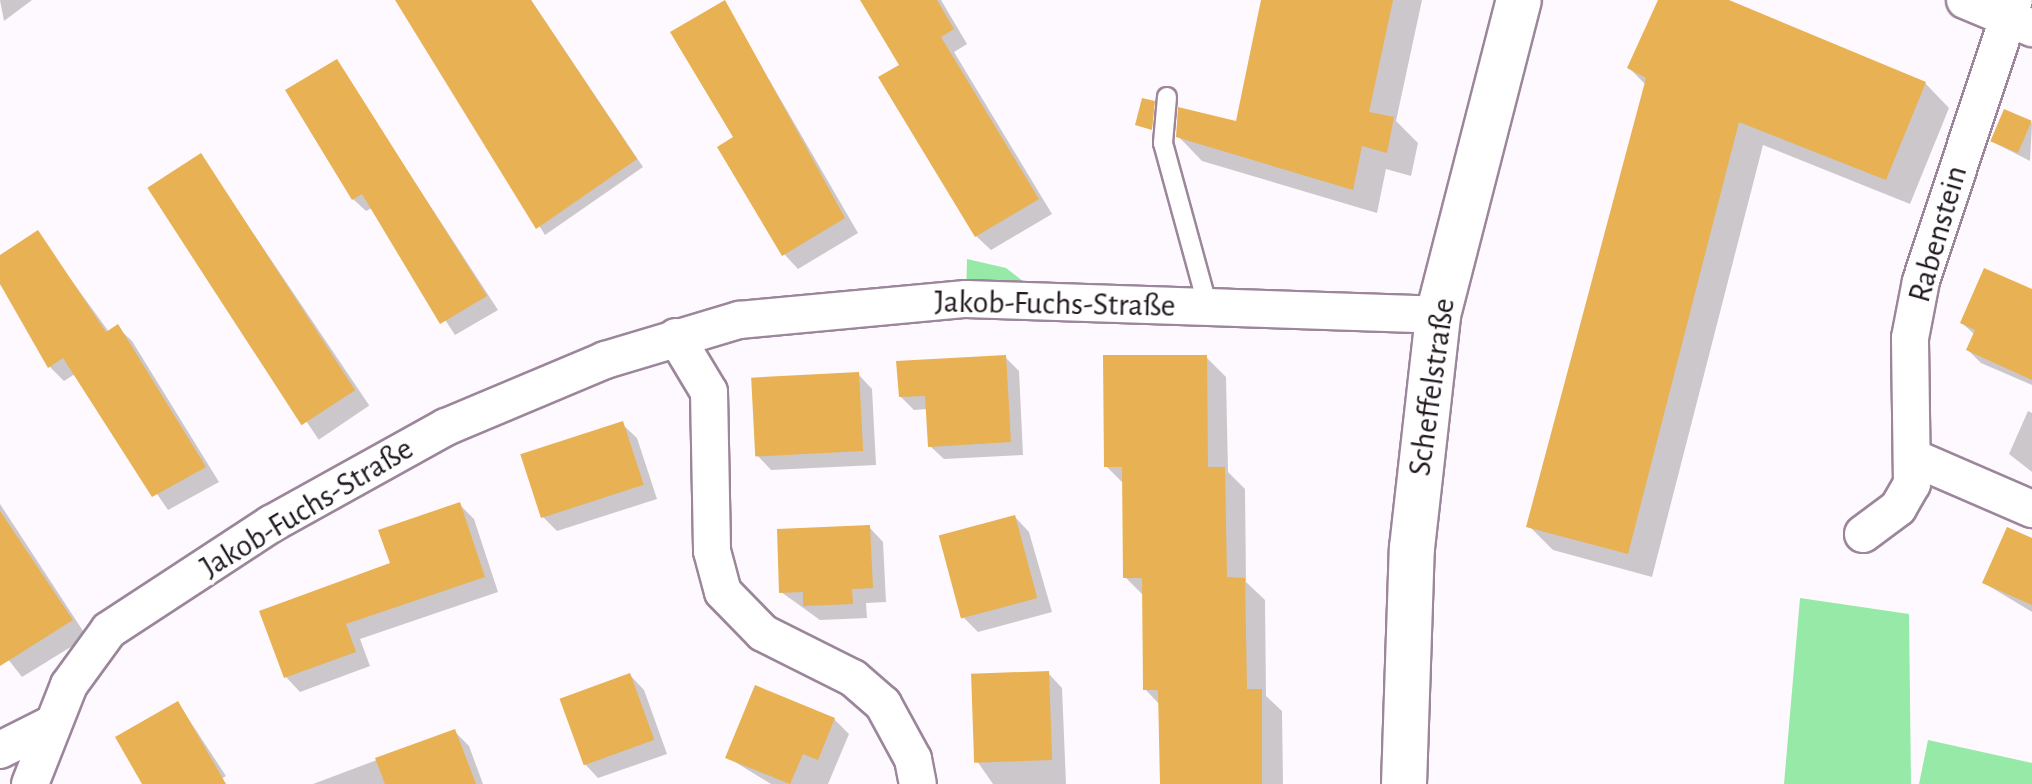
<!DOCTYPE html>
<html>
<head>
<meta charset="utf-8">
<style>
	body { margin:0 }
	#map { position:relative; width:2032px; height:784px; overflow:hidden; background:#fef9fe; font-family:"Alegreya Sans",sans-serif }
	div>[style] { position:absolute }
	.green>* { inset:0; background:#96e9a6 }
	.shadow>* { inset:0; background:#0003; transform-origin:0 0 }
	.building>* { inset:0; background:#e8b153; transform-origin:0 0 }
	.roads { filter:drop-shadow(2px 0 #9c869b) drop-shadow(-2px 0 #9c869b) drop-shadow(0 2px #9c869b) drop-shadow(0 -2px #9c869b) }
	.service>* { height:18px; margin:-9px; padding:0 9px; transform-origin:9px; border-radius:9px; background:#fff }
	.minor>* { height:36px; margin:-18px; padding:0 18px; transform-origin:18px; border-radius:18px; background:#fff }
	.secondary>* { height:44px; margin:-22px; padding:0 22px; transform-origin:22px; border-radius:22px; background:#fff }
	span { translate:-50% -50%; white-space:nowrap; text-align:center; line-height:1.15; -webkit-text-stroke:8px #fff; paint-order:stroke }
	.street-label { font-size:32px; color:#20171f }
</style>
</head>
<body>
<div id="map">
	<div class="green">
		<i style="clip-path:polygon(967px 259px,1006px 268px,1050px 302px,966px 299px)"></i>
		<i style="clip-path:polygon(1800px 598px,1909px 614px,1911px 784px,1784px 784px)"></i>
		<i style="clip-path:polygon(1928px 740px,2032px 763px,2032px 784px,1919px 784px)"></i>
	</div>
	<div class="shadow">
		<i style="clip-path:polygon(0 0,32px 0,4px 21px)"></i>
		<i style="clip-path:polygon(397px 0,531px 0,643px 167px,545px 235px)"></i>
		<i style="clip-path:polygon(862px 0,941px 0,967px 44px,954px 52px,1052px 214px,991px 250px,976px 236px,902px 66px)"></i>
		<i style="clip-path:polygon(1263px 0,1422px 0,1396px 121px,1418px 143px,1411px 176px,1386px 169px,1377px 213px,1202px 161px,1178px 136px,1237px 123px)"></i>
		<i style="clip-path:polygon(1660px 0,1725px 0,1925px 83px,1949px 108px,1910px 204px,1763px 145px,1652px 577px,1553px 550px,1529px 526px,1646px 85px,1629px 68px)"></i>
		<i style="clip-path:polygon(724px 2px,858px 233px,798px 269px,784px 254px,735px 138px)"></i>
		<i style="clip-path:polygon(336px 61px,498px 310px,455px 335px,372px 208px,366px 211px,353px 199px)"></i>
		<i style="clip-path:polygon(2005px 112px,2032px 123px,2030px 161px,1993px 142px)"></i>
		<i style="left:201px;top:156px;width:301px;height:61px;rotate:56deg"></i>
		<i style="clip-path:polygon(37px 233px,109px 332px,117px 327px,132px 341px,219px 482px,168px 510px,75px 374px,64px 381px,50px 367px,0 276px,0 258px)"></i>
		<i style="clip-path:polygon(2032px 291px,2032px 385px,1981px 363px,1968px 350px,1975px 335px,1962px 323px)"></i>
		<i style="clip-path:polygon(1005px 357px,1019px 371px,1023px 455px,944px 459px,930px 446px,928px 409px,914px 410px,900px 396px)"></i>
		<i style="clip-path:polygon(1206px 357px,1226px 377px,1228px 472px,1245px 489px,1246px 582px,1265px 600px,1266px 696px,1282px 711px,1283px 784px,1162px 784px,1160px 705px,1145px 689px,1144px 596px,1125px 577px,1124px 484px,1106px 466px)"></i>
		<i style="clip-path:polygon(858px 374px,872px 389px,876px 465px,771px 470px,757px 455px)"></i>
		<i style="clip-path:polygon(2028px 411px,2032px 413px,2032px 472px,2009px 454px)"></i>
		<i style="clip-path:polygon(622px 424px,637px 438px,657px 499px,557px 531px,543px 517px)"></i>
		<i style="clip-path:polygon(0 504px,87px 637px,22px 677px,0 649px)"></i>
		<i style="clip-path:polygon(459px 504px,474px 519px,498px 592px,360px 639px,370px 666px,300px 692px,286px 677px)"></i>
		<i style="clip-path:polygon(1015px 517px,1029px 532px,1052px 612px,978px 632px,964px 618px)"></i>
		<i style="clip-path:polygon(869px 527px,883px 542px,886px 602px,866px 603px,867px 618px,820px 620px,781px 592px)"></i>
		<i style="clip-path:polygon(2032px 540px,2032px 612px,1984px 583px)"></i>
		<i style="clip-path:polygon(1048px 673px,1062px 688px,1066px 784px,993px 784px,977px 761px)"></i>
		<i style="clip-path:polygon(630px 675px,644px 690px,667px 754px,598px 778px,584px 763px,562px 699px)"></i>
		<i style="clip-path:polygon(178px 703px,226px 776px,213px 784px,145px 784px)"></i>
		<i style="clip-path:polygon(834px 719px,849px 734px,828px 784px,771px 784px,727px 757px)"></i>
		<i style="clip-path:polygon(454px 731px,469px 746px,483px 784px,313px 784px)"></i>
	</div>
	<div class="building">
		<i style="clip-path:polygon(395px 0,531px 0,637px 159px,536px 229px)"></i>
		<i style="clip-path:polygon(725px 0,845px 218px,782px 256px,717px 147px,733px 137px,670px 32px)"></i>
		<i style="clip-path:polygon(860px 0,937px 0,954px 29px,941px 37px,1039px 199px,975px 237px,878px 77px,899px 65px)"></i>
		<i style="clip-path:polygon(1261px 0,1393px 0,1369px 112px,1394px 117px,1387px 153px,1362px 146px,1353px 190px,1176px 137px,1178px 107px,1236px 121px)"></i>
		<i style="clip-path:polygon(1658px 0,1729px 0,1926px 82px,1886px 180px,1739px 122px,1628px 554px,1526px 527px,1646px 78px,1627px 68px)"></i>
		<i style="clip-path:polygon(337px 59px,487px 296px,440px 324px,362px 194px,352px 200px,285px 90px)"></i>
		<i style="clip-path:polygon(1142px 98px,1155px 101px,1152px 130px,1135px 125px)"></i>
		<i style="left:2004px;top:109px;width:30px;height:35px;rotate:23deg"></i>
		<i style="left:201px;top:153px;width:283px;height:64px;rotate:57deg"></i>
		<i style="clip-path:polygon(38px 230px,106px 332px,118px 324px,206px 467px,152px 497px,63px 358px,48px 368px,0 284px,0 255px)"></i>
		<i style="clip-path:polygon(1984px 268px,2032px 289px,2032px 380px,1966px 350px,1975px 330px,1960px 323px)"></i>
		<i style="clip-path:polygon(1006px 355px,1011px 442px,928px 447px,925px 396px,899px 397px,896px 361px)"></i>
		<i style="clip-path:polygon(1103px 355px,1207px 355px,1208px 467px,1225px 467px,1227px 577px,1245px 578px,1247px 689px,1262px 689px,1262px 784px,1160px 784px,1158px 690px,1143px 690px,1142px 578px,1123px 578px,1122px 467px,1104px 467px)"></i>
		<i style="left:859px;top:372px;width:79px;height:108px;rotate:87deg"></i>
		<i style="left:623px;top:421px;width:67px;height:108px;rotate:72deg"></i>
		<i style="clip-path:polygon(460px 502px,485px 577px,346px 624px,356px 652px,284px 678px,259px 611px,390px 563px,378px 530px)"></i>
		<i style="clip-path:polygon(0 511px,73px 620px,0 666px)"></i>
		<i style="left:1015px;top:515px;width:86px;height:79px;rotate:75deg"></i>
		<i style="clip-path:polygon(870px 525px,873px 588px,852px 589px,853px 604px,803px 606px,803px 592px,779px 593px,777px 529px)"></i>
		<i style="clip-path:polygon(2007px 527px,2032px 538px,2032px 605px,1982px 583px)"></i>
		<i style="left:1049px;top:671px;width:89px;height:78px;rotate:88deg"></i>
		<i style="left:630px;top:673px;width:71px;height:75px;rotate:70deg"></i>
		<i style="clip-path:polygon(755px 685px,835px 718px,818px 760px,803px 754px,790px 784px,725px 758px)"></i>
		<i style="clip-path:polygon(178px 701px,226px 784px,142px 784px,115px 737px)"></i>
		<i style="clip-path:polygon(455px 729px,476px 784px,385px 784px,375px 758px)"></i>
	</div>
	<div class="roads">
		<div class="service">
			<i style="left:1167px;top:97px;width:46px;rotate:95deg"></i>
			<i style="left:1163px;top:143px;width:170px;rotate:74.7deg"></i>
		</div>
		<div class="minor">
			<i style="left:1965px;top:0;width:73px;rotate:22.7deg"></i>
			<i style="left:676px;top:337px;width:64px;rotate:59deg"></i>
			<i style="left:709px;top:392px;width:159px;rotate:88.9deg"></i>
			<i style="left:712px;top:551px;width:42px;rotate:75deg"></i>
			<i style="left:723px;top:592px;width:57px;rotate:45.7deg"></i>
			<i style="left:763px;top:633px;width:101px;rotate:26.6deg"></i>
			<i style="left:853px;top:678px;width:40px;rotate:41deg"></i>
			<i style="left:883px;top:704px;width:63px;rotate:61.4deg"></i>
			<i style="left:913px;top:759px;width:25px;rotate:79deg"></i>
			<i style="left:1914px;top:458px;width:129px;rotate:23.4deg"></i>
			<i style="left:1863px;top:534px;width:44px;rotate:-36.6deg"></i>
			<i style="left:1898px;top:508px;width:28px;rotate:-60deg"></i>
			<i style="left:1912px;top:484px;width:146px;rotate:-90.8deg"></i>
			<i style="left:1910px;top:338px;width:58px;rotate:-79.1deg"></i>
			<i style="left:1921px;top:281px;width:296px;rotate:-71.7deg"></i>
			<i style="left:0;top:750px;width:54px;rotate:-26.6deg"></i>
			<i style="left:30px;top:784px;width:106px;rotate:-68.5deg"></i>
			<i style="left:69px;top:685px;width:68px;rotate:-54deg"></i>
			<i style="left:109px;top:630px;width:194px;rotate:-33.2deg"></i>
			<i style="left:271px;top:524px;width:200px;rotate:-29deg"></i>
			<i style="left:446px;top:427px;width:173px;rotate:-22.8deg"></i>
			<i style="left:605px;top:360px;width:140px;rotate:-16.6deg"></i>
			<i style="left:739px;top:320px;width:228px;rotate:-5.3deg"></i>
			<i style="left:966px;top:299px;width:472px;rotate:1.9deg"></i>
		</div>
		<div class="secondary">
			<i style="left:1404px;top:784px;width:236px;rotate:-88.1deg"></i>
			<i style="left:1412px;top:548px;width:234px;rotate:-83.6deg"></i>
			<i style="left:1438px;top:315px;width:325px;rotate:-75.6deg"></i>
		</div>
	</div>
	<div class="street-label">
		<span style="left:1938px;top:234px;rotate:-74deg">Rabenstein</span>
		<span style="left:1055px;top:304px;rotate:1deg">Jakob-Fuchs-Straße</span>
		<span style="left:1432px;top:387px;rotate:-82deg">Scheffelstraße</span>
		<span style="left:307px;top:508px;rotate:-31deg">Jakob-Fuchs-Straße</span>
	</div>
</div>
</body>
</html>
